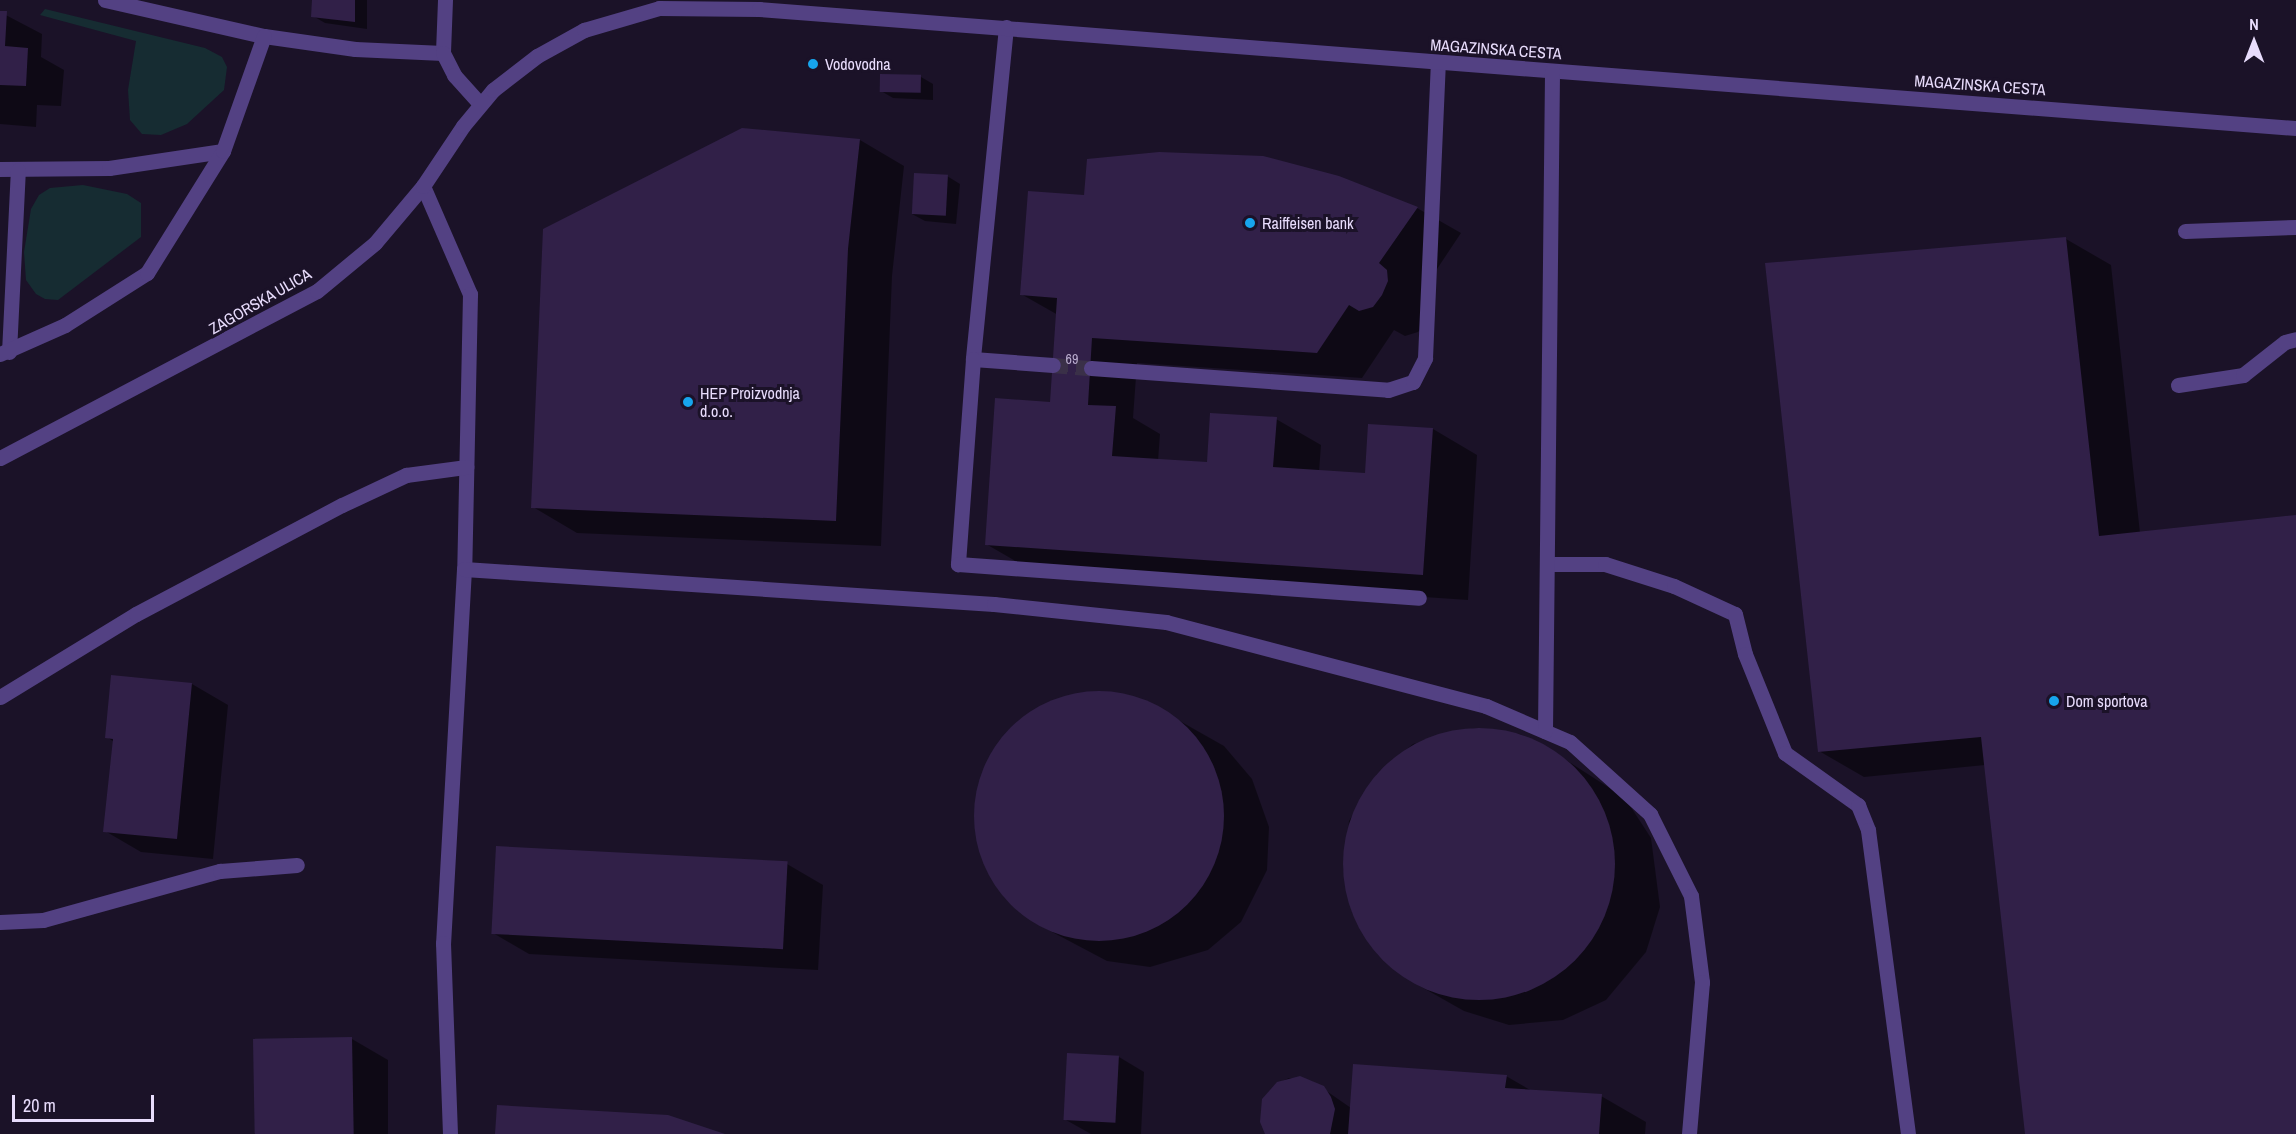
<!DOCTYPE html>
<html>
<head>
<meta charset="utf-8">
<style>
	body { margin:0 }
	#map { position:relative; width:2296px; height:1134px; overflow:hidden; background:#1b1228; font-family:"Archivo Narrow",sans-serif }
	div>[style] { position:absolute }
	.green>* { inset:0; background:#162c32 }
	.shadow>* { inset:0; background:#0007 }
	.building>* { inset:0; background:#312048; transform-origin:0 0 }
	.round { border-radius:50% }
	.minor-tunnel>* { height:15px; margin-top:-7.5px; transform-origin:0; background:repeating-linear-gradient(90deg,#3a3048 0 15px,transparent 0 23px) }
	.minor>* { height:15px; margin:-7.5px; padding:0 7.5px; transform-origin:7.5px; border-radius:7.5px; background:#534183 }
	.dots>* { width:16px; height:16px; translate:-50% -50%; box-sizing:border-box; border:3px solid #1b1228; border-radius:50% }
	span { translate:-50% -50%; white-space:nowrap; text-align:center; line-height:1.15; -webkit-text-stroke:6px #1b1228; paint-order:stroke }
	.number-label { font-size:14px; color:#baadcf }
	.number-label span { -webkit-text-stroke-width:0 }
	.street-label { font-size:16px; color:#e8dcfc }
	.poi-label { font-size:16px; color:#e8dcfc }
	.left { translate:0 -50%; text-align:left }
	.north { position:absolute; left:2224px; top:12px; width:60px; height:60px; -webkit-text-stroke:4px #1b1228; paint-order:stroke; rotate:0deg; font-size:16px; font-weight:700; line-height:24px; text-align:center; color:#e8dcfc }
	.north::after { content:''; display:block; margin:auto; width:21px; height:27px; background:#e8dcfc; clip-path:polygon(50% 0,100% 100%,50% 72%,0 100%) }
	.scale { position:absolute; left:12px; top:1095px; width:142px; height:27px; box-sizing:border-box; border:3px solid #e8dcfc; border-top:0; padding-left:8px; font-size:18px; line-height:21px; white-space:nowrap; color:#e8dcfc; -webkit-text-stroke:4px #1b1228; paint-order:stroke }
</style>
</head>
<body>
<div id="map">
	<div class="green">
		<i style="clip-path:polygon(45px 9px,205px 48px,222px 57px,227px 67px,224px 90px,187px 124px,161px 135px,142px 134px,130px 120px,128px 90px,136px 41px,40px 15px)"></i>
		<i style="clip-path:polygon(83px 185px,127px 194px,141px 203px,141px 237px,58px 300px,45px 299px,36px 294px,26px 280px,24px 252px,31px 209px,39px 195px,50px 188px)"></i>
	</div>
	<div class="shadow">
		<i style="clip-path:polygon(314px 0,367px 0,367px 29px,325px 23px,313px 16px)"></i>
		<i style="clip-path:polygon(0 12px,42px 34px,41px 57px,64px 70px,61px 106px,37px 105px,36px 127px,0 124px)"></i>
		<i style="clip-path:polygon(921px 77px,933px 84px,933px 100px,893px 98px,881px 91px)"></i>
		<i style="clip-path:polygon(860px 140px,904px 166px,892px 276px,881px 546px,577px 533px,533px 507px)"></i>
		<i style="clip-path:polygon(947px 176px,960px 184px,956px 224px,925px 221px,912px 214px)"></i>
		<i style="clip-path:polygon(1085px 196px,1417px 208px,1461px 233px,1423px 290px,1427px 321px,1418px 332px,1405px 336px,1394px 330px,1362px 378px,1137px 363px,1133px 418px,1160px 434px,1158px 461px,1208px 464px,1276px 419px,1321px 445px,1319px 472px,1367px 475px,1433px 429px,1477px 455px,1468px 600px,1031px 570px,986px 544px,1052px 404px,1058px 315px,1021px 294px)"></i>
		<i style="clip-path:polygon(2066px 239px,2111px 265px,2140px 533px,2296px 516px,2296px 1134px,2026px 1134px,1985px 765px,1864px 777px,1819px 751px)"></i>
		<i style="clip-path:polygon(113px 677px,192px 684px,228px 705px,213px 859px,141px 852px,105px 831px,114px 742px,107px 737px)"></i>
		<i style="clip-path:polygon(1085px 692px,1128px 695px,1178px 720px,1224px 746px,1252px 779px,1269px 827px,1267px 870px,1241px 922px,1208px 950px,1150px 967px,1107px 961px,1037px 924px,1004px 897px,982px 857px,974px 815px,991px 754px,1019px 720px,1044px 705px)"></i>
		<i style="clip-path:polygon(1474px 728px,1520px 734px,1566px 760px,1625px 798px,1651px 838px,1660px 907px,1646px 952px,1606px 1000px,1563px 1020px,1509px 1025px,1464px 1011px,1418px 985px,1378px 955px,1353px 915px,1343px 867px,1349px 821px,1377px 774px,1413px 744px)"></i>
		<i style="clip-path:polygon(787px 864px,823px 885px,818px 970px,529px 954px,493px 933px)"></i>
		<i style="clip-path:polygon(352px 1039px,388px 1060px,388px 1134px,254px 1134px)"></i>
		<i style="clip-path:polygon(1119px 1057px,1144px 1072px,1141px 1134px,1091px 1134px,1066px 1120px)"></i>
		<i style="clip-path:polygon(1506px 1076px,1532px 1091px,1601px 1096px,1646px 1122px,1645px 1134px,1269px 1134px,1278px 1083px,1289px 1078px,1312px 1081px,1351px 1108px)"></i>
	</div>
	<div class="building">
		<i style="clip-path:polygon(312px 0,355px 0,355px 22px,311px 17px)"></i>
		<i style="clip-path:polygon(0 11px,7px 11px,5px 46px,28px 48px,26px 86px,0 85px)"></i>
		<i style="left:880px;top:74px;width:41px;height:18px;rotate:1deg"></i>
		<i style="clip-path:polygon(742px 128px,860px 139px,848px 249px,836px 521px,531px 508px,543px 229px)"></i>
		<i style="clip-path:polygon(1159px 152px,1263px 156px,1339px 176px,1418px 207px,1379px 263px,1387px 270px,1388px 281px,1382px 295px,1373px 307px,1359px 311px,1349px 305px,1317px 353px,1092px 338px,1088px 405px,1116px 406px,1112px 456px,1207px 462px,1210px 413px,1277px 417px,1273px 467px,1365px 473px,1368px 424px,1433px 428px,1423px 575px,985px 545px,995px 398px,1050px 402px,1057px 298px,1020px 295px,1028px 191px,1084px 195px,1087px 159px)"></i>
		<i style="left:914px;top:173px;width:34px;height:41px;rotate:3deg"></i>
		<i style="clip-path:polygon(2066px 237px,2099px 536px,2296px 515px,2296px 1134px,2025px 1134px,1981px 737px,1818px 752px,1765px 263px)"></i>
		<i style="clip-path:polygon(111px 675px,192px 683px,177px 839px,103px 832px,113px 739px,105px 738px)"></i>
		<i class="round" style="left:974px;top:691px;width:250px;height:250px"></i>
		<i class="round" style="left:1343px;top:728px;width:272px;height:272px"></i>
		<i style="left:496px;top:846px;width:292px;height:88px;rotate:3deg"></i>
		<i style="left:352px;top:1037px;width:97px;height:99px;rotate:89deg"></i>
		<i style="left:1067px;top:1053px;width:52px;height:67px;rotate:3deg"></i>
		<i style="clip-path:polygon(1353px 1064px,1507px 1075px,1505px 1088px,1602px 1094px,1599px 1134px,1348px 1134px)"></i>
		<i style="clip-path:polygon(1300px 1076px,1324px 1086px,1331px 1097px,1335px 1109px,1330px 1134px,1265px 1134px,1260px 1122px,1262px 1099px,1277px 1082px)"></i>
		<i style="clip-path:polygon(497px 1105px,668px 1115px,725px 1134px,495px 1134px)"></i>
	</div>
	<div class="minor-tunnel">
		<i style="left:1053px;top:365px;width:38px;rotate:5deg"></i>
	</div>
	<div class="minor">
		<i style="left:105px;top:0;width:163px;rotate:12.8deg"></i>
		<i style="left:264px;top:36px;width:92px;rotate:8.1deg"></i>
		<i style="left:355px;top:49px;width:88px;rotate:2.6deg"></i>
		<i style="left:445px;top:0;width:53px;rotate:92.2deg"></i>
		<i style="left:443px;top:53px;width:25px;rotate:63deg"></i>
		<i style="left:454px;top:75px;width:39px;rotate:48deg"></i>
		<i style="left:1006px;top:27px;width:334px;rotate:95.7deg"></i>
		<i style="left:973px;top:359px;width:80px;rotate:4.3deg"></i>
		<i style="left:0;top:169px;width:109px;rotate:-0.5deg"></i>
		<i style="left:109px;top:168px;width:115px;rotate:-8.5deg"></i>
		<i style="left:423px;top:186px;width:118px;rotate:66.5deg"></i>
		<i style="left:470px;top:294px;width:275px;rotate:91.2deg"></i>
		<i style="left:464px;top:569px;width:375px;rotate:93.2deg"></i>
		<i style="left:443px;top:943px;width:191px;rotate:87.9deg"></i>
		<i style="left:2185px;top:231px;width:111px;rotate:-2.1deg"></i>
		<i style="left:9px;top:352px;width:182px;rotate:-87.2deg"></i>
		<i style="left:0;top:354px;width:71px;rotate:-24deg"></i>
		<i style="left:65px;top:325px;width:97px;rotate:-32.4deg"></i>
		<i style="left:147px;top:273px;width:144px;rotate:-58.1deg"></i>
		<i style="left:223px;top:151px;width:122px;rotate:-70.4deg"></i>
		<i style="left:973px;top:359px;width:206px;rotate:94.2deg"></i>
		<i style="left:958px;top:564px;width:462px;rotate:4.2deg"></i>
		<i style="left:1091px;top:368px;width:298px;rotate:4.2deg"></i>
		<i style="left:1388px;top:390px;width:26px;rotate:-18deg"></i>
		<i style="left:1413px;top:382px;width:27px;rotate:-63deg"></i>
		<i style="left:1425px;top:358px;width:295px;rotate:-87.5deg"></i>
		<i style="left:2178px;top:385px;width:66px;rotate:-8.7deg"></i>
		<i style="left:2243px;top:375px;width:53px;rotate:-38.2deg"></i>
		<i style="left:2285px;top:342px;width:11px;rotate:-15deg"></i>
		<i style="left:0;top:458px;width:358px;rotate:-27.8deg"></i>
		<i style="left:317px;top:291px;width:75px;rotate:-39.6deg"></i>
		<i style="left:375px;top:243px;width:75px;rotate:-49.9deg"></i>
		<i style="left:423px;top:186px;width:72px;rotate:-56.3deg"></i>
		<i style="left:463px;top:126px;width:47px;rotate:-50.2deg"></i>
		<i style="left:493px;top:90px;width:56px;rotate:-37.7deg"></i>
		<i style="left:537px;top:56px;width:54px;rotate:-29deg"></i>
		<i style="left:584px;top:30px;width:78px;rotate:-16.3deg"></i>
		<i style="left:659px;top:8px;width:100px;rotate:0.6deg"></i>
		<i style="left:759px;top:9px;width:1542px;rotate:4.43deg"></i>
		<i style="left:1549px;top:564px;width:56px"></i>
		<i style="left:1605px;top:564px;width:72px;rotate:17.7deg"></i>
		<i style="left:1674px;top:586px;width:67px;rotate:24.7deg"></i>
		<i style="left:1735px;top:614px;width:41px;rotate:76deg"></i>
		<i style="left:1745px;top:654px;width:107px;rotate:68deg"></i>
		<i style="left:1785px;top:753px;width:90px;rotate:35.5deg"></i>
		<i style="left:1858px;top:805px;width:27px;rotate:68deg"></i>
		<i style="left:1868px;top:830px;width:307px;rotate:82.5deg"></i>
		<i style="left:464px;top:569px;width:531px;rotate:3.78deg"></i>
		<i style="left:994px;top:604px;width:173px;rotate:6deg"></i>
		<i style="left:1166px;top:622px;width:331px;rotate:14.7deg"></i>
		<i style="left:1486px;top:706px;width:91px;rotate:23.2deg"></i>
		<i style="left:1570px;top:742px;width:108px;rotate:42deg"></i>
		<i style="left:1650px;top:814px;width:92px;rotate:63.4deg"></i>
		<i style="left:1691px;top:896px;width:87px;rotate:82.7deg"></i>
		<i style="left:1702px;top:982px;width:153px;rotate:94.9deg"></i>
		<i style="left:0;top:697px;width:159px;rotate:-31.4deg"></i>
		<i style="left:136px;top:614px;width:233px;rotate:-27.9deg"></i>
		<i style="left:342px;top:505px;width:71px;rotate:-25.1deg"></i>
		<i style="left:406px;top:475px;width:61px;rotate:-7.6deg"></i>
		<i style="left:1545px;top:731px;width:660px;rotate:-89.39deg"></i>
		<i style="left:0;top:922px;width:43px;rotate:-2.7deg"></i>
		<i style="left:43px;top:920px;width:184px;rotate:-15.5deg"></i>
		<i style="left:220px;top:871px;width:77px;rotate:-4.5deg"></i>
	</div>
	<div class="dots">
		<i style="left:813px;top:64px;background:#17a5ed"></i>
		<i style="left:1250px;top:223px;background:#17a5ed"></i>
		<i style="left:688px;top:402px;background:#17a5ed"></i>
		<i style="left:2054px;top:701px;background:#17a5ed"></i>
	</div>
	<div class="number-label">
		<span style="left:1072px;top:359px">69</span>
	</div>
	<div class="street-label">
		<span style="left:1496px;top:49px;rotate:4deg">MAGAZINSKA CESTA</span>
		<span style="left:1980px;top:85px;rotate:4deg">MAGAZINSKA CESTA</span>
		<span style="left:260px;top:301px;rotate:-30deg">ZAGORSKA ULICA</span>
	</div>
	<div class="poi-label">
		<span class="left" style="left:825px;top:64px">Vodovodna</span>
		<span class="left" style="left:1262px;top:223px">Raiffeisen bank</span>
		<span class="left" style="left:700px;top:402px">HEP Proizvodnja<br>d.o.o.</span>
		<span class="left" style="left:2066px;top:701px">Dom sportova</span>
	</div>
	<div class="north">N</div>
	<div class="scale">20 m</div>
</div>
</body>
</html>
